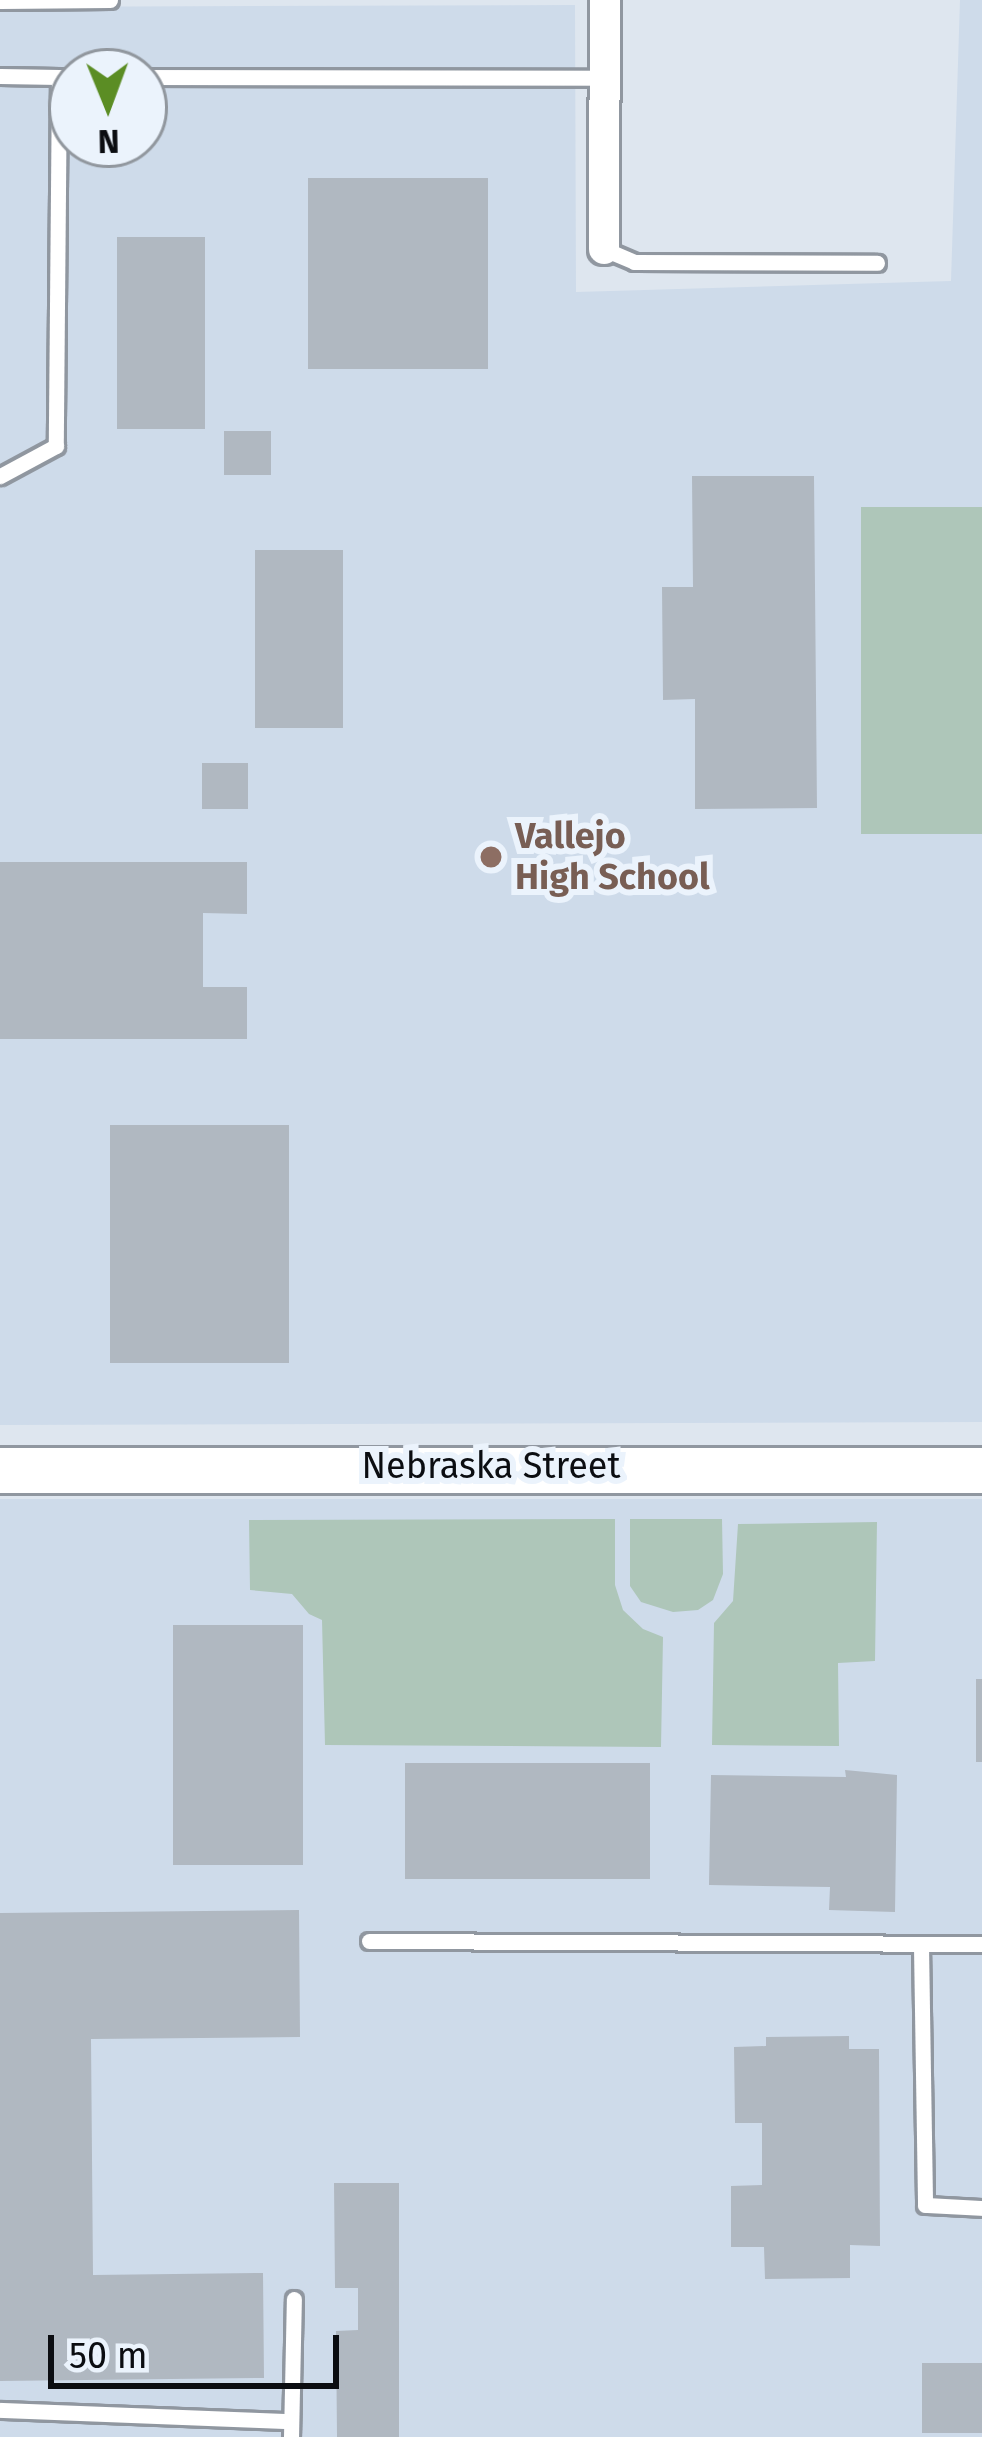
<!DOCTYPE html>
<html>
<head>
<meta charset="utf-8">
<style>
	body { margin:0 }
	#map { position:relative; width:982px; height:2437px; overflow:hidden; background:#dee6ef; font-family:"Fira Sans",sans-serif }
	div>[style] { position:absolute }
	.built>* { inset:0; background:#cedbea; transform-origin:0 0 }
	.green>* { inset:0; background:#aec6b9; transform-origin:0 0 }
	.building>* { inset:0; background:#b0b8c1; transform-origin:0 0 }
	.roads { filter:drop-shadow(3px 0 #9097a0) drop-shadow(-3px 0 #9097a0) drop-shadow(0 3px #9097a0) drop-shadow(0 -3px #9097a0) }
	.lane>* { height:15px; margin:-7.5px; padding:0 7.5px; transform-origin:7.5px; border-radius:7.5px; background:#fff }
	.street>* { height:30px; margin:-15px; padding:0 15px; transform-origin:15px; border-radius:15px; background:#fff }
	.secondary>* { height:45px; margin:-22.5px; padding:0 22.5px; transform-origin:22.5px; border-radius:22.5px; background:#fff }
	.dots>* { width:33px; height:33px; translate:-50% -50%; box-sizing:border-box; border:6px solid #ebf3fc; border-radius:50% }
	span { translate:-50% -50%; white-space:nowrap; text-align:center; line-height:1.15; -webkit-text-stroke:12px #ebf3fc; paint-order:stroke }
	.education-label { font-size:36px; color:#785e54; font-weight:700 }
	.left { translate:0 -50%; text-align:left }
	.street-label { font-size:36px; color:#0b0d11 }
	.north { position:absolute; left:48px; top:48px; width:120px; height:120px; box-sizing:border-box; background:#ebf3fc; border:3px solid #91979e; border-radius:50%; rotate:179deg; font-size:33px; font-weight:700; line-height:48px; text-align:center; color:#0b0d11 }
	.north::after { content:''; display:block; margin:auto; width:42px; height:54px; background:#5b8d24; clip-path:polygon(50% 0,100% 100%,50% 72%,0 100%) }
	.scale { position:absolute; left:48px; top:2335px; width:291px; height:54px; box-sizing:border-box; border:6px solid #0b0d11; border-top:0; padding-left:15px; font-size:36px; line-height:42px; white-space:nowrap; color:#0b0d11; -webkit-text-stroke:9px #ebf3fc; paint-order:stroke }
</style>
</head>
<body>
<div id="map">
	<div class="built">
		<i style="clip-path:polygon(evenodd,960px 0,982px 0,982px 1422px,0 1425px,0 7px,575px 5px,576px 292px,951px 281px,960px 0,72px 72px,144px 72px,144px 144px,72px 144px,72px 72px)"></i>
		<i style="left:982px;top:1499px;width:938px;height:982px;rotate:90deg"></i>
	</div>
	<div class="green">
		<i style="left:861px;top:507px;width:121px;height:327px"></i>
		<i style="clip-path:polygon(615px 1519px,615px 1585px,623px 1610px,643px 1629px,663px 1637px,661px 1747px,325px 1745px,322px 1620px,309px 1614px,292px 1594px,250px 1590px,249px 1520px)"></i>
		<i style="clip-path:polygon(630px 1519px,722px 1519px,723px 1574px,713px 1600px,698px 1610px,673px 1612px,641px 1602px,630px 1586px)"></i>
		<i style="clip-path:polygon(877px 1522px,875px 1661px,838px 1663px,839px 1746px,712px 1745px,714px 1623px,733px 1601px,738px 1524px)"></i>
	</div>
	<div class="building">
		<i style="left:308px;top:178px;width:180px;height:191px"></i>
		<i style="left:117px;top:237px;width:88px;height:192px"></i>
		<i style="left:224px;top:431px;width:47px;height:44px"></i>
		<i style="clip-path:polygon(692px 476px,814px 476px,817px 808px,695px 809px,695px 699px,663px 700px,662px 587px,693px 587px)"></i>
		<i style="left:255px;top:550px;width:88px;height:178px"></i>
		<i style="left:202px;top:763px;width:46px;height:46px"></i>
		<i style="clip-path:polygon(0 862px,247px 862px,247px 914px,203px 913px,203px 987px,247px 987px,247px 1039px,0 1039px)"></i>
		<i style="left:110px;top:1125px;width:179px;height:238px"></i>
		<i style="left:173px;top:1625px;width:130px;height:240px"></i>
		<i style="left:976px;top:1679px;width:6px;height:83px"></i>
		<i style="left:405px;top:1763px;width:245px;height:116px"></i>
		<i style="clip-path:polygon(845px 1770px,897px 1775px,895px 1912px,829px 1910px,830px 1887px,709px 1885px,711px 1775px,846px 1777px)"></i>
		<i style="clip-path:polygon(299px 1910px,300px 2037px,91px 2039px,93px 2275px,263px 2273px,264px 2378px,0 2381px,0 1913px)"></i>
		<i style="clip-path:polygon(849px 2036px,849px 2049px,879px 2049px,880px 2246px,850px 2245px,850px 2278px,765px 2279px,764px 2247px,731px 2247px,731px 2186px,762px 2185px,762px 2123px,735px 2123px,734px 2047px,766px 2046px,766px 2037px)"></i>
		<i style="clip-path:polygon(334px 2183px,399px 2183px,399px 2437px,337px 2437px,336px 2331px,358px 2330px,358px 2288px,335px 2288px)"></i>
		<i style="left:922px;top:2363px;width:60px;height:70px"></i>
	</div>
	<div class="roads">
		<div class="lane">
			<i style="left:0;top:1px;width:110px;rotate:-0.5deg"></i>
			<i style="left:0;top:76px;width:59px;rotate:1deg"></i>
			<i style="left:59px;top:77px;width:369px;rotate:90.5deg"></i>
			<i style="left:56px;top:446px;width:64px;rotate:151.8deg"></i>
			<i style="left:144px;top:77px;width:461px;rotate:0.1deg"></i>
			<i style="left:604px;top:249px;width:33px;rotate:23deg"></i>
			<i style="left:634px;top:262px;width:243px;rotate:0.2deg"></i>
			<i style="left:369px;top:1941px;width:613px;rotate:0.28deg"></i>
			<i style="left:921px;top:1946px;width:259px;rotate:89.1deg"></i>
			<i style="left:925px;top:2205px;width:57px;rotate:3deg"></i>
			<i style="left:0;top:2410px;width:290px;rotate:2.2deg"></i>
			<i style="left:291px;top:2437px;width:138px;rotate:-88.8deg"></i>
		</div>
		<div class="street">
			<i style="left:604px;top:249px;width:249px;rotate:-89.8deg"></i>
		</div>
		<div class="secondary">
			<i style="left:0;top:1470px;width:982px"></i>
		</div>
	</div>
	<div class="dots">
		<i style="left:491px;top:857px;background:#8d6e63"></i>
	</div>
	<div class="education-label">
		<span class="left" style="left:515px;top:857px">Vallejo<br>High School</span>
	</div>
	<div class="street-label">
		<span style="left:491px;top:1467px">Nebraska Street</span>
	</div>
	<div class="north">N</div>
	<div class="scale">50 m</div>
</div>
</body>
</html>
